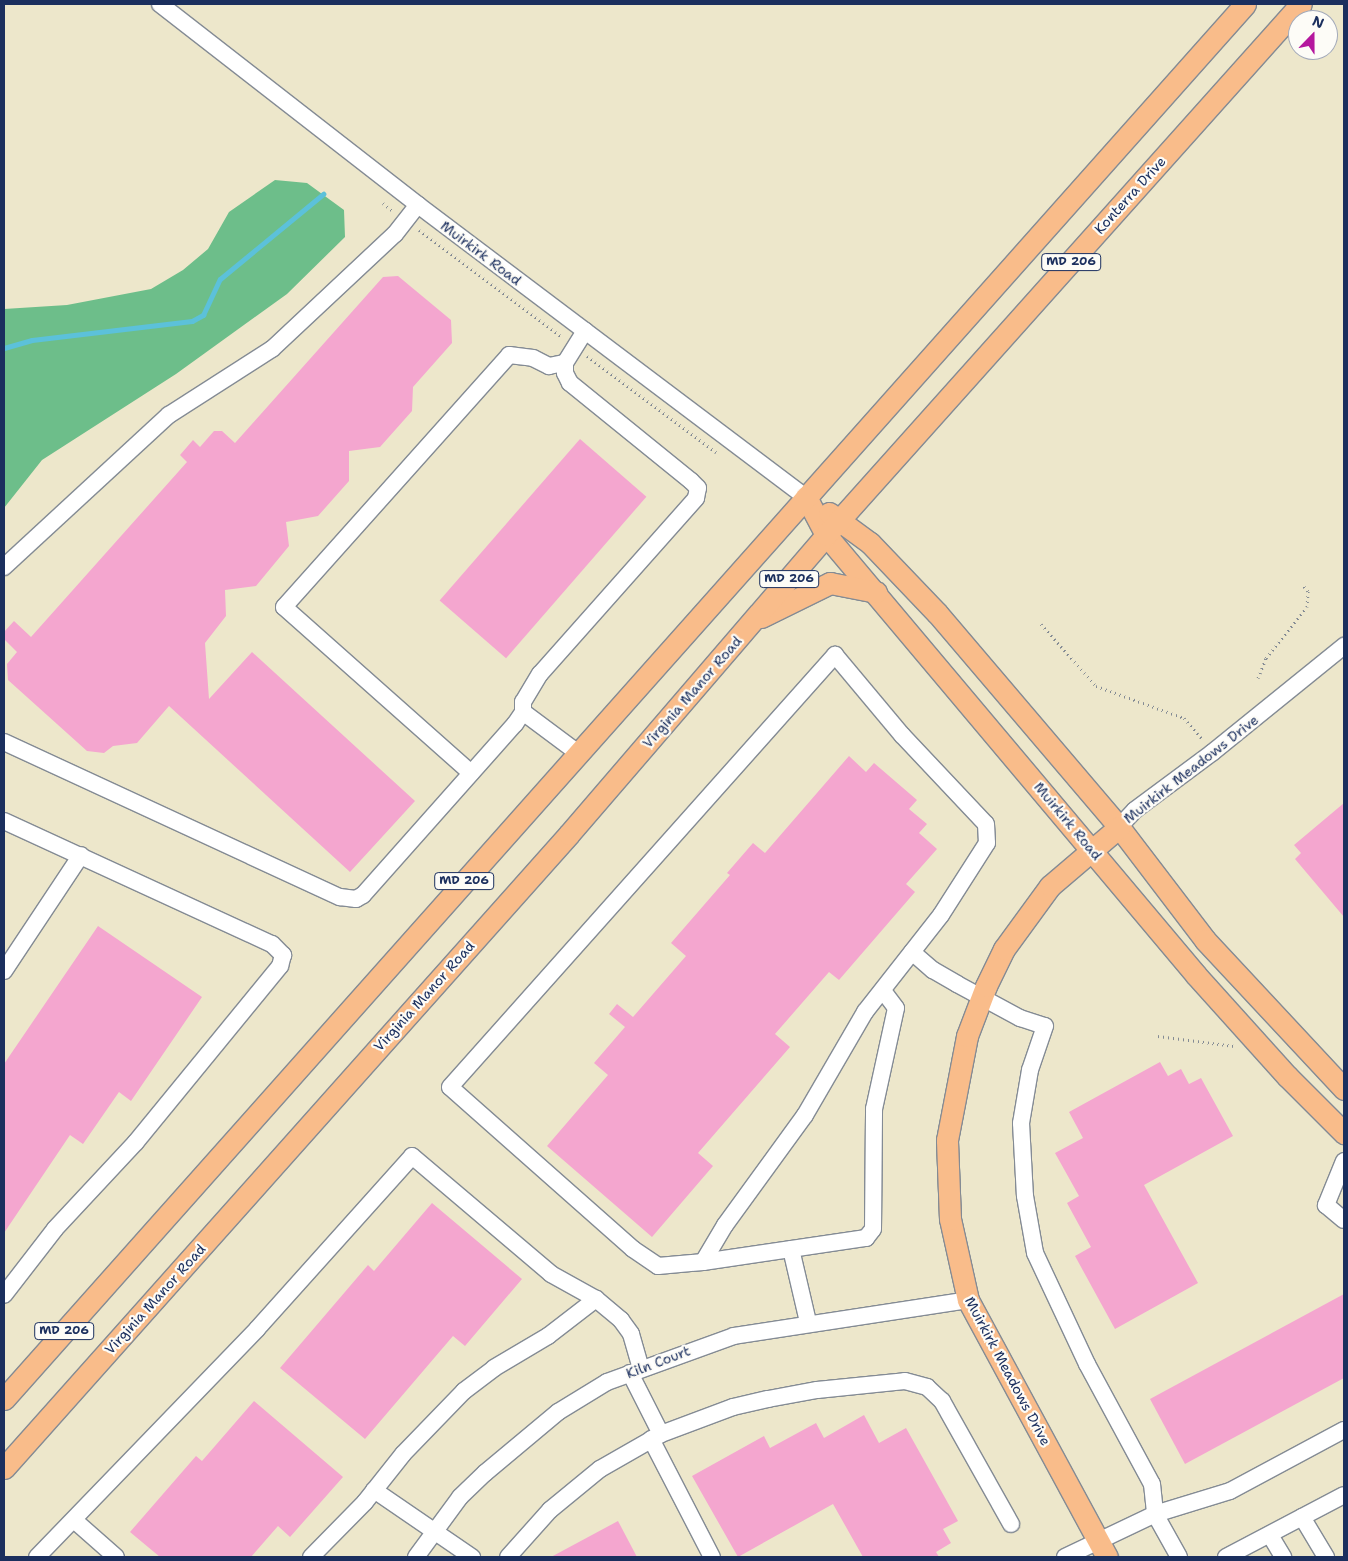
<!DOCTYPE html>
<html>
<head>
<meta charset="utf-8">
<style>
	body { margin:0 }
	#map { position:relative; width:1348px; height:1561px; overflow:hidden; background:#ede7cb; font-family:"Shantell Sans",sans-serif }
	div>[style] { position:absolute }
	.forest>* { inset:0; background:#6dbe8a }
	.stream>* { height:5px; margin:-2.5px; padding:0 2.5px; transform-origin:2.5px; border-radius:2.5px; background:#5cc1da }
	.building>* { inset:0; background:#f4a6cf; transform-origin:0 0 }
	.path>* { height:3px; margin-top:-1.5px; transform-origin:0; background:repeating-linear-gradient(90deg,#848b94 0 1px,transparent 0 5px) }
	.roads { filter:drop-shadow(1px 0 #848b94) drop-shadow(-1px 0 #848b94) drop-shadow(0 1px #848b94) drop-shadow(0 -1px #848b94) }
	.minor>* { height:16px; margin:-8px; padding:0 8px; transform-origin:8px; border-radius:8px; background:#fff }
	.major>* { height:21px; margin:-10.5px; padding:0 10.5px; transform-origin:10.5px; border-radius:10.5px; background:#f9bc8a }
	span { translate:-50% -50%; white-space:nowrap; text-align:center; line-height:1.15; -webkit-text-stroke:4.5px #fdfcf7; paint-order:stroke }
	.shield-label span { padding:1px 4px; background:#fdfcf7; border:1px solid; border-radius:4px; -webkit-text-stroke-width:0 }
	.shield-label { font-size:12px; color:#1b2f5e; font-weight:700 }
	.street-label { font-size:14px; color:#1b2f5e }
	.frame { position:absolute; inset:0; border:5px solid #1b2f5e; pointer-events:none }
	.north { position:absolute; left:1288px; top:10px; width:50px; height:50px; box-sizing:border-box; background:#fdfcf7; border:1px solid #a3aaba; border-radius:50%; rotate:22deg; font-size:14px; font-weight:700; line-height:20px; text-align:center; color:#1b2f5e }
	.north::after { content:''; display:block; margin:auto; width:18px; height:22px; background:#b5179e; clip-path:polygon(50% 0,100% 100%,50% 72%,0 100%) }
</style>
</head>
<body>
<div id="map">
	<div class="forest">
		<i style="clip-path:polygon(275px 180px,307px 183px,344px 210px,345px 237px,287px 294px,176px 374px,42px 460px,4px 508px,4px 309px,67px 305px,151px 289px,183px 270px,208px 249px,229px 212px)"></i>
	</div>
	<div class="stream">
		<i style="left:4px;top:348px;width:29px;rotate:-16deg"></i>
		<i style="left:32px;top:340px;width:161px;rotate:-6.8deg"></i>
		<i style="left:192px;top:321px;width:13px;rotate:-29deg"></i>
		<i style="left:203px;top:315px;width:40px;rotate:-65deg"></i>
		<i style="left:220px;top:279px;width:134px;rotate:-39.5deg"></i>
	</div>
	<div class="building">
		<i style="clip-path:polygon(398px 276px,451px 320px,452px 343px,413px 387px,412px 411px,380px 447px,349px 451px,349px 481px,318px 516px,286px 522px,289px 546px,256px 586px,225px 590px,226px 616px,205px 643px,209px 699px,252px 652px,415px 801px,350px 872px,169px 706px,137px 743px,113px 746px,104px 753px,87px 751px,8px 680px,7px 664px,17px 652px,4px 639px,4px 632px,14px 621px,31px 637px,187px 462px,180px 455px,193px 440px,200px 447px,214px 431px,222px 431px,235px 443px,383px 277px)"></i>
		<i style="left:580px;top:439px;width:88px;height:214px;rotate:41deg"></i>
		<i style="clip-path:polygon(849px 756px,866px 772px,874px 763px,917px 800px,909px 809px,927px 824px,919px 833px,937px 849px,906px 884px,915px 892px,839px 980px,829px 972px,775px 1034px,790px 1047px,698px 1153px,713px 1166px,652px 1237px,547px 1146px,608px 1075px,594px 1063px,625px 1027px,609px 1014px,617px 1004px,633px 1017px,686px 956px,671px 943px,730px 875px,727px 873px,753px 843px,765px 853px)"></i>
		<i style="clip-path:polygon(1344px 803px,1344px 917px,1295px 859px,1301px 853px,1294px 845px)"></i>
		<i style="clip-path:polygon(98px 926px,202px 997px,131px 1101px,119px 1092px,83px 1144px,70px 1135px,4px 1233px,4px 1064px)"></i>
		<i style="clip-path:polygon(1160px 1062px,1168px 1076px,1181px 1069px,1189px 1084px,1201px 1078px,1233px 1136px,1144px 1185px,1198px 1283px,1115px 1329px,1075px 1256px,1091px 1247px,1067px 1203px,1079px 1196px,1055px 1153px,1083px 1138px,1069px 1112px)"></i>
		<i style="clip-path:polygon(432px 1203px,522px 1279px,465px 1346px,453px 1336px,365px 1439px,280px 1368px,368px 1265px,374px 1271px)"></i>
		<i style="clip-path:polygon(1344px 1294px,1344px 1378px,1185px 1464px,1150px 1399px)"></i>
		<i style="clip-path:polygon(254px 1401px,343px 1477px,290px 1537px,278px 1526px,251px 1557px,160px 1557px,130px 1532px,196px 1456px,202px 1461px)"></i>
		<i style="clip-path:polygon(864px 1415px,879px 1443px,906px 1428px,958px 1521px,943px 1529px,951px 1543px,936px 1552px,939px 1557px,863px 1557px,833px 1504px,738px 1557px,692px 1476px,764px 1436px,770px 1448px,816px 1423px,824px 1438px)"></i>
		<i style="clip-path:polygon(618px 1521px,637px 1557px,551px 1557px)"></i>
	</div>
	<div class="path">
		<i style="left:383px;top:203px;width:13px;rotate:39deg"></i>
		<i style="left:419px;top:230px;width:179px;rotate:36.8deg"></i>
		<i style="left:587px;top:356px;width:161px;rotate:36.7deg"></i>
		<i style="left:1041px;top:624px;width:83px;rotate:48.4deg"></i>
		<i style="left:1096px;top:686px;width:94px;rotate:20deg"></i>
		<i style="left:1184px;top:718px;width:29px;rotate:49deg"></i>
		<i style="left:1258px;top:678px;width:22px;rotate:-68deg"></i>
		<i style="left:1266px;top:658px;width:65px;rotate:-51.2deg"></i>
		<i style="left:1307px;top:607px;width:16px;rotate:-86deg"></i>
		<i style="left:1308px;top:591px;width:9px;rotate:-131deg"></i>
		<i style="left:1158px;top:1036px;width:77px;rotate:7.5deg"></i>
	</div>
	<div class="roads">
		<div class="minor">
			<i style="left:160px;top:4px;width:327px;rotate:37.9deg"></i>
			<i style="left:418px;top:205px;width:486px;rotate:37deg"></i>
			<i style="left:4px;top:567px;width:224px;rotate:-42.7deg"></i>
			<i style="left:169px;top:415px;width:122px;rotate:-32.7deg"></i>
			<i style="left:272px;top:349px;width:168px;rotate:-43.1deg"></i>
			<i style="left:395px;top:234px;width:37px;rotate:-52deg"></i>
			<i style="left:835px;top:655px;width:104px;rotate:50.1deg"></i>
			<i style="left:902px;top:735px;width:122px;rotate:46.7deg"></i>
			<i style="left:986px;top:824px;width:19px;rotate:87deg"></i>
			<i style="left:987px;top:843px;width:85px;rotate:122.6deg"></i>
			<i style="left:941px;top:915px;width:123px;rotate:128.1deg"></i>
			<i style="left:865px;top:1012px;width:119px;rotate:120.2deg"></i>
			<i style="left:805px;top:1115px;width:136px;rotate:126deg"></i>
			<i style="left:725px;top:1225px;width:43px;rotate:120.7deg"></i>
			<i style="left:703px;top:1262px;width:45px;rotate:174.9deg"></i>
			<i style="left:658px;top:1266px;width:30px;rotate:-146deg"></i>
			<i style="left:633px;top:1249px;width:244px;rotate:-138.5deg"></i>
			<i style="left:450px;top:1087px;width:579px;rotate:-48.29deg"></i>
			<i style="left:523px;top:712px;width:69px;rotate:36.7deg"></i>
			<i style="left:4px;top:742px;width:370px;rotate:24.8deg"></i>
			<i style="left:340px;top:897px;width:16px;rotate:7deg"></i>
			<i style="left:356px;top:899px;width:8px;rotate:-30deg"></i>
			<i style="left:363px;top:895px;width:229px;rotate:-48.4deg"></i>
			<i style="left:515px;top:724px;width:14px;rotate:-56deg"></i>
			<i style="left:523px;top:712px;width:10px;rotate:-90deg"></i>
			<i style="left:523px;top:702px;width:33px;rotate:-59deg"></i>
			<i style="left:540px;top:674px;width:235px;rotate:-48.4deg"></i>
			<i style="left:696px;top:498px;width:10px;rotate:-79deg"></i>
			<i style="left:698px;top:488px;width:10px;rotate:-135deg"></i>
			<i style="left:691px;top:481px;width:156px;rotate:-141deg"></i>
			<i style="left:570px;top:383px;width:11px;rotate:-117deg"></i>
			<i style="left:565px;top:373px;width:10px;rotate:-90deg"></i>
			<i style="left:565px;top:363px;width:38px;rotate:-58deg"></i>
			<i style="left:471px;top:773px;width:250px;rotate:-138.4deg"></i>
			<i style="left:284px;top:607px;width:338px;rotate:-48.2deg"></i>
			<i style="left:509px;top:355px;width:24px;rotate:7deg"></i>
			<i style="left:533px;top:358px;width:18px;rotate:27deg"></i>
			<i style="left:549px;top:366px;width:16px;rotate:-11deg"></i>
			<i style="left:4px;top:821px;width:295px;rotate:24.7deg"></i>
			<i style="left:272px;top:944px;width:16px;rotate:45deg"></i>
			<i style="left:283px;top:955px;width:11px;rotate:105deg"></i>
			<i style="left:280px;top:966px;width:227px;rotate:129.3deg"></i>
			<i style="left:136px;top:1142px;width:119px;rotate:133deg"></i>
			<i style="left:55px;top:1229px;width:83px;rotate:127.7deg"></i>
			<i style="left:1119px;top:827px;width:23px;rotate:-47deg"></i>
			<i style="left:1135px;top:810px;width:97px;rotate:-36.6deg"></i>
			<i style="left:1213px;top:752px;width:169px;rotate:-39deg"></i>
			<i style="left:912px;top:952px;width:28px;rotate:41deg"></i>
			<i style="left:933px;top:970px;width:28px;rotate:30deg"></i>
			<i style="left:957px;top:984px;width:72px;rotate:28.4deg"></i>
			<i style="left:1020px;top:1018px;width:26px;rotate:18deg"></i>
			<i style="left:1045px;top:1026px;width:46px;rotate:108.8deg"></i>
			<i style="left:1030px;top:1070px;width:54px;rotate:99.6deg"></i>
			<i style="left:1021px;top:1123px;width:73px;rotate:86.9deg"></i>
			<i style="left:1025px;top:1196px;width:58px;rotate:80deg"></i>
			<i style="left:1035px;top:1253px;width:123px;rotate:64.9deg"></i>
			<i style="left:1087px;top:1364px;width:136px;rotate:61.6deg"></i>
			<i style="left:1152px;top:1484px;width:30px;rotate:84deg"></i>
			<i style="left:1155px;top:1514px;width:49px;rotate:60.8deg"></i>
			<i style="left:4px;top:971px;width:139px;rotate:-56.4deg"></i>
			<i style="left:1344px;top:1161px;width:48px;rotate:112.2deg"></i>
			<i style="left:1326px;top:1205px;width:23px;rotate:40deg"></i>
			<i style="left:791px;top:1249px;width:75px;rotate:76.9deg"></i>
			<i style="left:703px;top:1262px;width:165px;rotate:-8.4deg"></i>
			<i style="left:866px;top:1238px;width:11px;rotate:-52deg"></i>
			<i style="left:873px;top:1229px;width:120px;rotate:-89.5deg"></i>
			<i style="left:874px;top:1109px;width:103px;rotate:-77.7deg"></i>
			<i style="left:896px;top:1008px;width:21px;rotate:-127deg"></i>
			<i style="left:630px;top:1373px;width:68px;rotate:63.1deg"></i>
			<i style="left:651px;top:1439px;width:133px;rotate:62.7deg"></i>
			<i style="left:374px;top:1490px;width:119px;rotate:34.4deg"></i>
			<i style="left:1302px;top:1517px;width:47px;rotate:59deg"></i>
			<i style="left:74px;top:1520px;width:56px;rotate:41.4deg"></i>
			<i style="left:1270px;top:1535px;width:26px;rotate:59deg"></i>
			<i style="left:37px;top:1557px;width:317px;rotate:-46deg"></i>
			<i style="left:257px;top:1329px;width:232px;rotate:-48.1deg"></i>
			<i style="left:412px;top:1156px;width:182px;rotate:40.3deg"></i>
			<i style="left:551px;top:1274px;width:51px;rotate:29.1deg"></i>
			<i style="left:596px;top:1299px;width:33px;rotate:40deg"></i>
			<i style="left:621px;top:1320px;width:17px;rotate:54deg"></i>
			<i style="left:631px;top:1334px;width:35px;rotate:74deg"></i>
			<i style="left:311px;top:1557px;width:77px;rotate:-45.5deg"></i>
			<i style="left:365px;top:1502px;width:61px;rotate:-51.6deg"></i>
			<i style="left:403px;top:1454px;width:88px;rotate:-45.9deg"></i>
			<i style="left:464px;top:1391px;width:38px;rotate:-37deg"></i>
			<i style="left:494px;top:1368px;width:63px;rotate:-30.7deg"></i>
			<i style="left:548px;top:1336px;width:61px;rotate:-37.6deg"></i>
			<i style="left:416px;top:1557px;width:74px;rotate:-53.7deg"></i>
			<i style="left:460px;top:1497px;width:35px;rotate:-44deg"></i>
			<i style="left:485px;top:1473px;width:95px;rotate:-39.9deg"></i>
			<i style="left:558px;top:1412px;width:57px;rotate:-31.5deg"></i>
			<i style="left:607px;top:1382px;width:135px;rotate:-19.9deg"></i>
			<i style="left:734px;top:1336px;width:237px;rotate:-8.7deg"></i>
			<i style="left:508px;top:1557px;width:63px;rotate:-48.2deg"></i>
			<i style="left:550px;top:1510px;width:65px;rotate:-39.4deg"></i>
			<i style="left:600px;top:1469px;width:70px;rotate:-29.8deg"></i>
			<i style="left:661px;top:1434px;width:77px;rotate:-20.6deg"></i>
			<i style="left:733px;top:1407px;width:36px;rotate:-13deg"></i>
			<i style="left:768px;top:1399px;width:50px;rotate:-10.4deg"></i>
			<i style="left:817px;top:1390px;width:88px;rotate:-5.8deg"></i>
			<i style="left:905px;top:1381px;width:23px;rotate:15deg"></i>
			<i style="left:927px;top:1387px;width:21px;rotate:43deg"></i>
			<i style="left:942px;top:1401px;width:141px;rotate:60.7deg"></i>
			<i style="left:1065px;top:1557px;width:100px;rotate:-25.5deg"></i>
			<i style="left:1155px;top:1514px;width:78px;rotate:-17deg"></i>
			<i style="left:1230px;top:1491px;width:129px;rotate:-28.2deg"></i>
			<i style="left:1226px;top:1557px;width:133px;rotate:-27.7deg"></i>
		</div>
		<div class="major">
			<i style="left:806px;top:497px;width:43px;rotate:62.2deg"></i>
			<i style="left:826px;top:535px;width:575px;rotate:49.94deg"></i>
			<i style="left:1196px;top:975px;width:136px;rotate:48deg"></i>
			<i style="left:1287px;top:1076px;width:81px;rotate:45deg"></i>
			<i style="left:829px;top:513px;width:51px;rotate:36.2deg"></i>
			<i style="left:870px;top:543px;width:97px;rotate:46.3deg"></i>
			<i style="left:937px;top:613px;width:281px;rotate:49.6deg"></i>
			<i style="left:1119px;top:827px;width:142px;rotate:52.7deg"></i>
			<i style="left:1205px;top:940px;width:204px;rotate:47deg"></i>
			<i style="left:761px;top:617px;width:77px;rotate:-26.2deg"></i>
			<i style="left:830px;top:583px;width:47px;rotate:11.1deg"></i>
			<i style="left:4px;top:1399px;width:1867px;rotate:-48.34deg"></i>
			<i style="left:4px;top:1468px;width:849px;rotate:-48.29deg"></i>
			<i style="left:569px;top:834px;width:394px;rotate:-49.3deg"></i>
			<i style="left:826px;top:535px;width:712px;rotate:-48.19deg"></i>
			<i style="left:1107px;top:1557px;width:292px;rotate:-118.4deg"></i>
			<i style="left:968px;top:1300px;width:83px;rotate:-102.5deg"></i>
			<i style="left:950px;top:1219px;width:79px;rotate:-92.2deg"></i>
			<i style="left:947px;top:1140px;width:106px;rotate:-79.1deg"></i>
			<i style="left:967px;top:1036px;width:53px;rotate:-69.2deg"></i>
			<i style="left:986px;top:986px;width:41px;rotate:-64.1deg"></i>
			<i style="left:1004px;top:949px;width:78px;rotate:-53.9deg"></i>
			<i style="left:1050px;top:886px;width:91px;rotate:-40.5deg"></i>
		</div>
	</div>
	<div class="shield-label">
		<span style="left:1071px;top:262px">MD 206</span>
		<span style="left:789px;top:579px">MD 206</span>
		<span style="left:464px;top:881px">MD 206</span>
		<span style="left:64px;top:1331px">MD 206</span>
	</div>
	<div class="street-label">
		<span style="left:1130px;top:195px;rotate:-48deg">Konterra Drive</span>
		<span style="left:481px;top:253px;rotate:37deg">Muirkirk Road</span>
		<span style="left:692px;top:692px;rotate:-49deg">Virginia Manor Road</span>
		<span style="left:1191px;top:769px;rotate:-38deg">Muirkirk Meadows Drive</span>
		<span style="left:1068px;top:821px;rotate:50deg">Muirkirk Road</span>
		<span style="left:424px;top:996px;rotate:-48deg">Virginia Manor Road</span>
		<span style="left:155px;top:1299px;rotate:-48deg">Virginia Manor Road</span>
		<span style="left:658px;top:1362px;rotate:-21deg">Kiln Court</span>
		<span style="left:1008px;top:1371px;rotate:62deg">Muirkirk Meadows Drive</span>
	</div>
	<div class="frame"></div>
	<div class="north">N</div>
</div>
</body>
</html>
